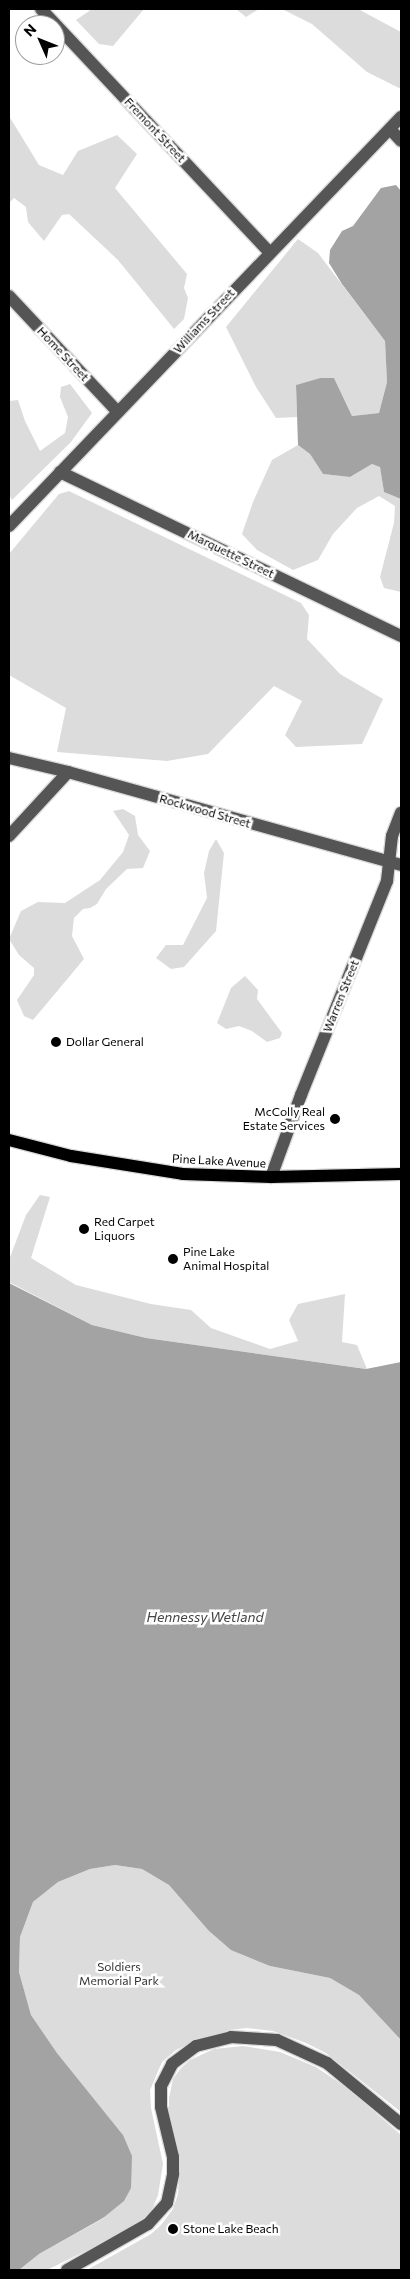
<!DOCTYPE html>
<html>
<head>
<meta charset="utf-8">
<style>
	body { margin:0 }
	#map { position:relative; width:410px; height:2279px; overflow:hidden; background:#fff; font-family:Commissioner,sans-serif }
	div>[style] { position:absolute }
	.green>* { inset:0; background:#dcdcdc }
	.water>* { inset:0; background:#a3a3a3 }
	.roads { filter:drop-shadow(1px 0 #dbdbdb) drop-shadow(-1px 0 #dbdbdb) drop-shadow(0 1px #dbdbdb) drop-shadow(0 -1px #dbdbdb) }
	.minor>* { height:12px; margin:-6px; padding:0 6px; transform-origin:6px; border-radius:6px; background:#555 }
	.major>* { height:12px; margin:-6px; padding:0 6px; transform-origin:6px; border-radius:6px; background:#000 }
	.dots>* { width:14px; height:14px; translate:-50% -50%; box-sizing:border-box; border:2px solid #fff; border-radius:50% }
	span { translate:-50% -50%; white-space:nowrap; text-align:center; line-height:1.15; -webkit-text-stroke:5px #fff; paint-order:stroke }
	.street-label { font-size:12px; color:#000 }
	.poi-label { font-size:12px; color:#000 }
	.left { translate:0 -50%; text-align:left }
	.right { translate:-100% -50%; text-align:right }
	.park-label { font-size:12px; color:#333 }
	.water-label { font-size:14px; color:#444; font-style:italic }
	.frame { position:absolute; inset:0; border:10px solid #000; pointer-events:none }
	.north { position:absolute; left:15px; top:15px; width:50px; height:50px; box-sizing:border-box; background:#fff; border:1px solid #999; border-radius:50%; rotate:314deg; font-size:14px; font-weight:700; line-height:20px; text-align:center; color:#000 }
	.north::after { content:''; display:block; margin:auto; width:18px; height:22px; background:#000; clip-path:polygon(50% 0,100% 100%,50% 72%,0 100%) }
</style>
</head>
<body>
<div id="map">
	<div class="green">
		<i style="clip-path:polygon(92px 9px,144px 9px,113px 46px,99px 44px,76px 20px)"></i>
		<i style="clip-path:polygon(236px 9px,259px 9px,246px 17px)"></i>
		<i style="clip-path:polygon(282px 9px,358px 9px,401px 32px,401px 89px,367px 72px,312px 24px)"></i>
		<i style="clip-path:polygon(9px 116px,39px 165px,63px 175px,78px 151px,117px 135px,137px 154px,115px 188px,187px 274px,184px 288px,188px 298px,184px 319px,174px 329px,118px 260px,69px 214px,62px 215px,44px 241px,28px 222px,26px 207px,14px 198px,9px 203px)"></i>
		<i style="clip-path:polygon(298px 239px,318px 253px,385px 341px,387px 382px,379px 413px,352px 416px,334px 378px,320px 378px,296px 385px,297px 417px,276px 418px,256px 387px,226px 327px)"></i>
		<i style="clip-path:polygon(70px 384px,92px 413px,71px 442px,12px 500px,9px 495px,9px 401px,18px 400px,25px 421px,40px 451px,65px 433px,68px 417px,60px 397px,61px 387px)"></i>
		<i style="clip-path:polygon(298px 445px,310px 454px,323px 474px,350px 477px,372px 464px,380px 466px,384px 492px,401px 499px,401px 592px,384px 588px,380px 577px,394px 523px,395px 506px,379px 496px,357px 508px,333px 534px,318px 560px,293px 570px,257px 550px,242px 534px,253px 502px,272px 460px)"></i>
		<i style="clip-path:polygon(69px 491px,301px 603px,309px 615px,307px 639px,340px 674px,383px 699px,362px 744px,296px 747px,285px 735px,302px 701px,274px 686px,208px 754px,167px 761px,57px 752px,66px 708px,9px 675px,9px 554px,59px 494px)"></i>
		<i style="clip-path:polygon(123px 809px,135px 816px,138px 835px,150px 851px,143px 868px,127px 869px,106px 889px,97px 904px,90px 908px,83px 909px,74px 918px,72px 936px,84px 959px,33px 1020px,24px 1016px,17px 1000px,34px 975px,34px 968px,19px 955px,9px 939px,21px 911px,38px 902px,65px 903px,100px 880px,123px 852px,129px 835px,113px 811px)"></i>
		<i style="clip-path:polygon(216px 839px,224px 853px,216px 931px,184px 967px,171px 969px,156px 958px,166px 945px,183px 945px,207px 898px,204px 873px,209px 851px)"></i>
		<i style="clip-path:polygon(245px 976px,258px 990px,257px 999px,282px 1033px,280px 1038px,267px 1042px,252px 1031px,239px 1026px,226px 1029px,217px 1023px,231px 988px)"></i>
		<i style="clip-path:polygon(40px 1195px,50px 1197px,31px 1258px,76px 1285px,151px 1304px,191px 1310px,211px 1328px,270px 1349px,298px 1341px,289px 1320px,298px 1304px,345px 1294px,342px 1342px,357px 1345px,367px 1369px,146px 1338px,92px 1325px,9px 1282px,9px 1260px,26px 1215px)"></i>
		<i style="clip-path:polygon(115px 1865px,142px 1869px,169px 1885px,208px 1930px,270px 1966px,330px 1978px,359px 1995px,401px 2040px,401px 2112px,326px 2053px,306px 2043px,273px 2031px,247px 2028px,230px 2030px,194px 2041px,176px 2050px,162px 2062px,150px 2090px,151px 2108px,163px 2164px,158px 2195px,152px 2210px,144px 2218px,112px 2238px,47px 2270px,19px 2270px,39px 2254px,104px 2218px,123px 2135px,57px 2053px,31px 2015px,19px 1972px,20px 1937px,33px 1902px,58px 1882px,90px 1869px)"></i>
		<i style="clip-path:polygon(243px 2046px,280px 2052px,316px 2067px,347px 2088px,401px 2135px,401px 2270px,87px 2270px,151px 2234px,161px 2225px,173px 2209px,178px 2194px,180px 2163px,169px 2111px,169px 2098px,173px 2079px,181px 2068px,190px 2060px,214px 2049px)"></i>
	</div>
	<div class="water">
		<i style="clip-path:polygon(396px 185px,401px 191px,401px 499px,384px 492px,380px 467px,372px 464px,350px 477px,323px 474px,310px 454px,298px 445px,296px 385px,320px 378px,334px 378px,352px 416px,379px 413px,387px 382px,385px 341px,342px 284px,329px 263px,330px 250px,342px 231px,353px 226px,381px 188px)"></i>
		<i style="clip-path:polygon(9px 1283px,92px 1325px,146px 1338px,366px 1369px,401px 1362px,401px 2040px,359px 1995px,330px 1978px,270px 1966px,231px 1950px,208px 1930px,169px 1885px,142px 1869px,115px 1865px,90px 1869px,58px 1882px,33px 1902px,20px 1937px,19px 1972px,31px 2015px,57px 2053px,123px 2135px,132px 2156px,131px 2188px,124px 2201px,103px 2218px,39px 2254px,19px 2270px,9px 2270px)"></i>
	</div>
	<div class="roads">
		<div class="minor">
			<i style="left:41px;top:9px;width:333px;rotate:46.8deg"></i>
			<i style="left:390px;top:129px;width:16px;rotate:47deg"></i>
			<i style="left:9px;top:296px;width:159px;rotate:46.8deg"></i>
			<i style="left:60px;top:472px;width:378px;rotate:25.7deg"></i>
			<i style="left:9px;top:526px;width:567px;rotate:-46.22deg"></i>
			<i style="left:9px;top:758px;width:61px;rotate:13.3deg"></i>
			<i style="left:68px;top:772px;width:346px;rotate:15.6deg"></i>
			<i style="left:9px;top:836px;width:87px;rotate:-47.3deg"></i>
			<i style="left:271px;top:1177px;width:87px;rotate:-69.9deg"></i>
			<i style="left:301px;top:1095px;width:231px;rotate:-68.1deg"></i>
			<i style="left:387px;top:881px;width:45px;rotate:-83.7deg"></i>
			<i style="left:392px;top:836px;width:25px;rotate:-69deg"></i>
			<i style="left:67px;top:2270px;width:93px;rotate:-29.6deg"></i>
			<i style="left:148px;top:2224px;width:28px;rotate:-48deg"></i>
			<i style="left:167px;top:2203px;width:30px;rotate:-78deg"></i>
			<i style="left:173px;top:2174px;width:17px;rotate:-90deg"></i>
			<i style="left:173px;top:2157px;width:51px;rotate:-103.5deg"></i>
			<i style="left:161px;top:2107px;width:21px;rotate:-90deg"></i>
			<i style="left:161px;top:2086px;width:25px;rotate:-63deg"></i>
			<i style="left:172px;top:2064px;width:30px;rotate:-37deg"></i>
			<i style="left:196px;top:2046px;width:36px;rotate:-14deg"></i>
			<i style="left:231px;top:2037px;width:46px;rotate:3.7deg"></i>
			<i style="left:277px;top:2040px;width:55px;rotate:24.7deg"></i>
			<i style="left:327px;top:2063px;width:96px;rotate:39.5deg"></i>
		</div>
		<div class="major">
			<i style="left:9px;top:1140px;width:64px;rotate:14.5deg"></i>
			<i style="left:71px;top:1156px;width:113px;rotate:9.1deg"></i>
			<i style="left:183px;top:1174px;width:88px;rotate:2deg"></i>
			<i style="left:271px;top:1177px;width:130px;rotate:-1.3deg"></i>
		</div>
	</div>
	<div class="dots">
		<i style="left:56px;top:1042px;background:#000"></i>
		<i style="left:335px;top:1119px;background:#000"></i>
		<i style="left:84px;top:1229px;background:#000"></i>
		<i style="left:173px;top:1259px;background:#000"></i>
		<i style="left:173px;top:2229px;background:#000"></i>
	</div>
	<div class="street-label">
		<span style="left:155px;top:130px;rotate:47deg">Fremont Street</span>
		<span style="left:204px;top:321px;rotate:-47deg">Williams Street</span>
		<span style="left:63px;top:354px;rotate:47deg">Home Street</span>
		<span style="left:231px;top:554px;rotate:26deg">Marquette Street</span>
		<span style="left:205px;top:811px;rotate:16deg">Rockwood Street</span>
		<span style="left:341px;top:996px;rotate:-68deg">Warren Street</span>
		<span style="left:219px;top:1161px;rotate:3deg">Pine Lake Avenue</span>
	</div>
	<div class="poi-label">
		<span class="left" style="left:66px;top:1042px">Dollar General</span>
		<span class="right" style="left:325px;top:1119px">McColly Real<br>Estate Services</span>
		<span class="left" style="left:94px;top:1229px">Red Carpet<br>Liquors</span>
		<span class="left" style="left:183px;top:1259px">Pine Lake<br>Animal Hospital</span>
		<span class="left" style="left:183px;top:2229px">Stone Lake Beach</span>
	</div>
	<div class="park-label">
		<span style="left:119px;top:1974px">Soldiers<br>Memorial Park</span>
	</div>
	<div class="water-label">
		<span style="left:205px;top:1617px">Hennessy Wetland</span>
	</div>
	<div class="frame"></div>
	<div class="north">N</div>
</div>
</body>
</html>
